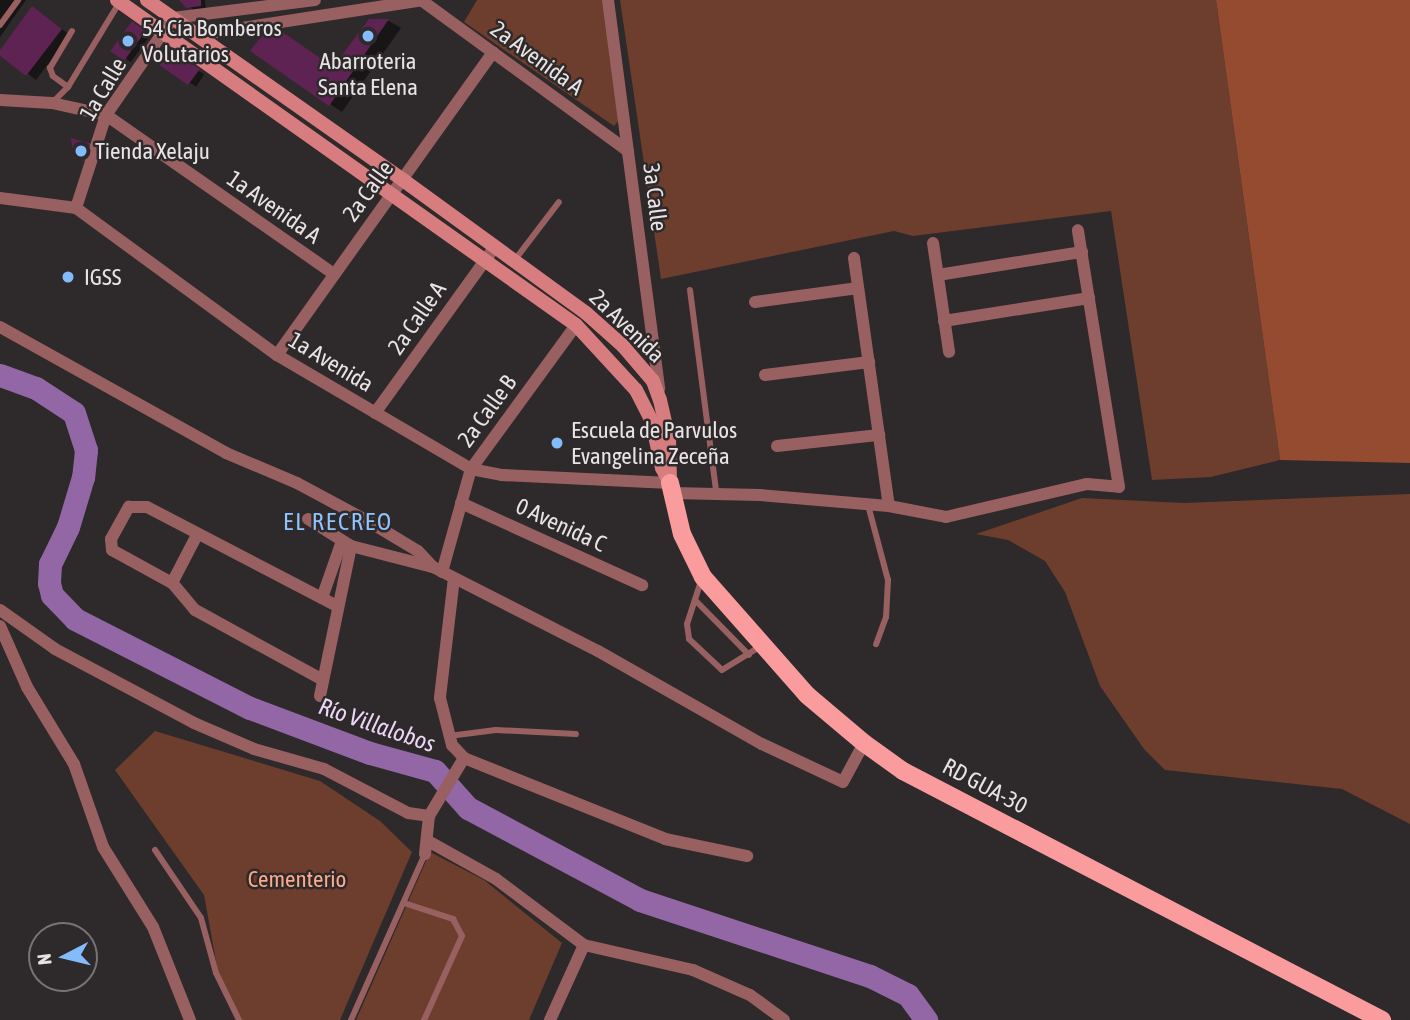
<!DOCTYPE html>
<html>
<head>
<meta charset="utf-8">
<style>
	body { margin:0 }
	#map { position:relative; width:1410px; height:1020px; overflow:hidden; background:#2e292a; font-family:"Asap Condensed",sans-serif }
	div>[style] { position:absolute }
	.green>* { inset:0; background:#6d3d2d }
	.forest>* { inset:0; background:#944b30 }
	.shadow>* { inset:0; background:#0007; transform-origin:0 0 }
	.river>* { height:23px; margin:-11.5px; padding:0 11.5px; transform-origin:11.5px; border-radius:11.5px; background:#9367a6 }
	.building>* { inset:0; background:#5e2352; transform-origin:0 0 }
	.lane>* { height:6px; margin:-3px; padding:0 3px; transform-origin:3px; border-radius:3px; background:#996061 }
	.street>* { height:12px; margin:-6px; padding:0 6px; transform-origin:6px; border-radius:6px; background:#996061 }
	.secondary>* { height:14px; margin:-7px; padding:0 7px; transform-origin:7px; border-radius:7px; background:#d87d7f }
	.primary>* { height:18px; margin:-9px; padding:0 9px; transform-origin:9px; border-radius:9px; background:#fa9c9d }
	.dots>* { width:19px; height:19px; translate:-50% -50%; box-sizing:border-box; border:4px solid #2e292a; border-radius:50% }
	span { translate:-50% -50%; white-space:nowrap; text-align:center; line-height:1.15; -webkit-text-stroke:5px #2e292a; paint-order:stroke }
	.poi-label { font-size:23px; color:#e8e4e5 }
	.left { translate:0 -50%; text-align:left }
	.street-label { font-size:23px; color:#e8e4e5 }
	.park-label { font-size:23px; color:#fda98b }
	.neighbourhood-label { font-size:24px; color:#90c4fe; letter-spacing:2px }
	.water-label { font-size:24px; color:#eed6f9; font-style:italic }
	.north { position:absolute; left:28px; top:922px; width:70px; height:70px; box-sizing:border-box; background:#2e292a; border:2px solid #787475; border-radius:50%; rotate:263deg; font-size:19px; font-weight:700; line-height:28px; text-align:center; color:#e8e4e5 }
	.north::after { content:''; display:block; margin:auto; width:24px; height:32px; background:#84bcfb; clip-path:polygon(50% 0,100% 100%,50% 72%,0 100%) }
</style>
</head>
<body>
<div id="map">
	<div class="green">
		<i style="clip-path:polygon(477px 0,603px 0,622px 117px,614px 126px,464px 22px)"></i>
		<i style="clip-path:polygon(620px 0,1216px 0,1280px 460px,1211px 477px,1152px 480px,1111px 211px,913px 236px,894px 231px,661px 279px)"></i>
		<i style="clip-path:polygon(1410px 494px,1410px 824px,1342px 789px,1165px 770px,1144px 749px,1100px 686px,1065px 592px,1045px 561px,1008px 540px,976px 534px,1082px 498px,1184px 503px)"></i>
		<i style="clip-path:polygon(155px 731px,320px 781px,380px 821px,412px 852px,340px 1020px,241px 1020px,219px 978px,204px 895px,115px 770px)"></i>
		<i style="clip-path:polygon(430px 852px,484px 880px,562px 943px,529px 1020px,356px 1020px)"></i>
	</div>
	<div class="forest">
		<i style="clip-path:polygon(1216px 0,1410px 0,1410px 463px,1280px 460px)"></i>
	</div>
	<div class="shadow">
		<i style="clip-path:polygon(0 0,26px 0,0 37px)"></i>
		<i style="clip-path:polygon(185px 0,205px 0,206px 9px,193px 10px)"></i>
		<i style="clip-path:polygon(42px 14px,70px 35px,36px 80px,0 52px)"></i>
		<i style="clip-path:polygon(370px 21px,389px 21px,401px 28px,342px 112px,330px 104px)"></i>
		<i style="clip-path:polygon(138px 27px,150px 36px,131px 62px,113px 50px)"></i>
		<i style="left:172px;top:54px;width:38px;height:15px;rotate:32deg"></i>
	</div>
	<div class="river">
		<i style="left:0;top:375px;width:38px;rotate:20deg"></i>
		<i style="left:36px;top:388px;width:45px;rotate:33.3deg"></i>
		<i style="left:74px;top:413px;width:39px;rotate:72deg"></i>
		<i style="left:86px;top:450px;width:27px;rotate:96deg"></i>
		<i style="left:83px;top:477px;width:52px;rotate:106.7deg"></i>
		<i style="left:68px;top:527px;width:41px;rotate:115.9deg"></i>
		<i style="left:50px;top:564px;width:19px;rotate:93deg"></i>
		<i style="left:49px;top:583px;width:12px;rotate:76deg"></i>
		<i style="left:52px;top:595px;width:33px;rotate:46deg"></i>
		<i style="left:75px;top:619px;width:196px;rotate:27deg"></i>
		<i style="left:250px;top:708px;width:128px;rotate:20.6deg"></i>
		<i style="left:370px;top:753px;width:67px;rotate:15.5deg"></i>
		<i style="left:435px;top:771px;width:50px;rotate:48.3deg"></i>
		<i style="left:468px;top:808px;width:195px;rotate:28.1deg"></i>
		<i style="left:640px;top:900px;width:242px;rotate:18.3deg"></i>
		<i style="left:870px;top:976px;width:42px;rotate:26.6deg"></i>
		<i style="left:908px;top:995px;width:31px;rotate:54deg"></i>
	</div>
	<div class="building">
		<i style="clip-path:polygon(179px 0,201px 0,201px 6px,186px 8px)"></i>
		<i style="clip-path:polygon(32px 6px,62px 29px,26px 76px,0 56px,0 50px)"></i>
		<i style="clip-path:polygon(369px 19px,389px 19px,329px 106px,250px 51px,262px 35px,284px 33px,333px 67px)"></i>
		<i style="left:132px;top:21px;width:17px;height:37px;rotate:36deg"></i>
		<i style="clip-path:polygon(172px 52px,200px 69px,188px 85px,159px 65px)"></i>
		<i style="clip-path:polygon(71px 138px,93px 144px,88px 162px,73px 158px)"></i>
	</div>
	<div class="lane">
		<i style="left:0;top:25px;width:31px;rotate:-54deg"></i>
		<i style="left:68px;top:87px;width:19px;rotate:-144deg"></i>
		<i style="left:53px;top:76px;width:9px;rotate:-111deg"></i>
		<i style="left:50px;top:68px;width:43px;rotate:-59.3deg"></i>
		<i style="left:52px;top:103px;width:23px;rotate:-45deg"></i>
		<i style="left:68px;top:87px;width:98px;rotate:-58.7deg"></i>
		<i style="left:514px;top:261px;width:74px;rotate:-52.7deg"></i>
		<i style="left:690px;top:290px;width:203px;rotate:82.6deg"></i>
		<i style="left:868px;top:505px;width:78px;rotate:75.1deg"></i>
		<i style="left:888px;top:580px;width:37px;rotate:93deg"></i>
		<i style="left:886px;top:617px;width:29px;rotate:110deg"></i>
		<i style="left:701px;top:581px;width:45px;rotate:108deg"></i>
		<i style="left:687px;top:624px;width:15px;rotate:82deg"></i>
		<i style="left:689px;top:639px;width:45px;rotate:43.2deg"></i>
		<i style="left:722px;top:670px;width:46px;rotate:-31.6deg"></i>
		<i style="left:695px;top:600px;width:77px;rotate:45.5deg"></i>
		<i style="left:449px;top:736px;width:47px;rotate:-7.3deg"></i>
		<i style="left:496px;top:730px;width:80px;rotate:2.9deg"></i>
		<i style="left:155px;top:850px;width:82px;rotate:55.9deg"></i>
		<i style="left:201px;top:918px;width:57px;rotate:74.7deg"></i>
		<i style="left:216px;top:973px;width:52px;rotate:63.9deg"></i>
		<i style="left:404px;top:903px;width:52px;rotate:18.1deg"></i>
		<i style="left:453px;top:919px;width:19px;rotate:62deg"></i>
		<i style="left:462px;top:936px;width:92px;rotate:114.3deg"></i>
		<i style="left:351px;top:1020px;width:182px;rotate:-66deg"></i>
	</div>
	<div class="street">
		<i style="left:421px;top:0;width:256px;rotate:36.1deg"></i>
		<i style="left:608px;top:0;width:392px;rotate:82.5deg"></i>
		<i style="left:173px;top:18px;width:143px;rotate:-7.2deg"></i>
		<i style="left:197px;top:35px;width:229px;rotate:-8.8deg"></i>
		<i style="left:0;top:100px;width:52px;rotate:3.3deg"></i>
		<i style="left:52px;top:103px;width:55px;rotate:12.5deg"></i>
		<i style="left:106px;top:115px;width:278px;rotate:34.9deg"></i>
		<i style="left:0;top:198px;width:77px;rotate:7.5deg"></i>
		<i style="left:76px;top:208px;width:249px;rotate:36.2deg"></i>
		<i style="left:277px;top:355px;width:225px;rotate:30.4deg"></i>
		<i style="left:471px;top:469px;width:32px;rotate:11deg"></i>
		<i style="left:502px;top:475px;width:168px;rotate:2.7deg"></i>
		<i style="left:76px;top:208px;width:98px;rotate:-72.1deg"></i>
		<i style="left:106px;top:115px;width:118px;rotate:-55.4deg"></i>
		<i style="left:933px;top:243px;width:110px;rotate:81.6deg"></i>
		<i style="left:854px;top:258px;width:250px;rotate:82deg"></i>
		<i style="left:938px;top:275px;width:146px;rotate:-9.1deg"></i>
		<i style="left:755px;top:302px;width:104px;rotate:-7.7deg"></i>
		<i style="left:944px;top:321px;width:147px;rotate:-9deg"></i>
		<i style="left:0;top:327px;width:259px;rotate:29.1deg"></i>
		<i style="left:226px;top:453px;width:77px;rotate:22.9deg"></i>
		<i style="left:297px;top:483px;width:86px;rotate:28.3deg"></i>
		<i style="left:373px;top:524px;width:52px;rotate:31deg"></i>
		<i style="left:418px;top:551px;width:22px;rotate:47deg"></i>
		<i style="left:433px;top:567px;width:185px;rotate:27deg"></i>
		<i style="left:598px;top:651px;width:189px;rotate:29.6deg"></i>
		<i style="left:762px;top:744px;width:89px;rotate:25.1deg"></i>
		<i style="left:843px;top:782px;width:44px;rotate:-61.7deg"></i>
		<i style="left:277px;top:355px;width:372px;rotate:-54.5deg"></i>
		<i style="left:765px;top:375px;width:105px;rotate:-7.1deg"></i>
		<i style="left:375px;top:413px;width:203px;rotate:-54.2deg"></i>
		<i style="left:777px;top:446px;width:103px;rotate:-6.2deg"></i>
		<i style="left:672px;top:493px;width:88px;rotate:1.3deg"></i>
		<i style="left:760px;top:495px;width:129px;rotate:4.9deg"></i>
		<i style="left:889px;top:506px;width:58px;rotate:10.9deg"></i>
		<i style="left:946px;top:517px;width:145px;rotate:-13.2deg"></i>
		<i style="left:1087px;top:484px;width:32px;rotate:5deg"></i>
		<i style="left:1119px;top:487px;width:260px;rotate:-99.1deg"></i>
		<i style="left:461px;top:503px;width:199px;rotate:24.4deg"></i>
		<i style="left:308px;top:519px;width:51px;rotate:32.1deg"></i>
		<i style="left:351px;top:546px;width:85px;rotate:14.4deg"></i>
		<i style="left:442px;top:572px;width:107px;rotate:-74.3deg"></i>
		<i style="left:471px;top:469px;width:178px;rotate:-53.9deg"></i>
		<i style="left:454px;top:578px;width:121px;rotate:96.7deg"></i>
		<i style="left:440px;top:698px;width:49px;rotate:75.7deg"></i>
		<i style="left:452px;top:745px;width:18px;rotate:47deg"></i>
		<i style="left:464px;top:758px;width:217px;rotate:21.9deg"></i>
		<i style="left:665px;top:839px;width:84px;rotate:11.7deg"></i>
		<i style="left:172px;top:583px;width:54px;rotate:-62.5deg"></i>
		<i style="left:322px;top:598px;width:60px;rotate:-70.7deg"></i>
		<i style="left:0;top:610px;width:67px;rotate:35.3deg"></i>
		<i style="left:55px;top:649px;width:157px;rotate:28deg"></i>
		<i style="left:194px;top:723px;width:65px;rotate:23.4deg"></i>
		<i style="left:254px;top:749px;width:73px;rotate:15.9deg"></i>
		<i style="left:324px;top:769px;width:95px;rotate:27.6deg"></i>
		<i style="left:408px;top:813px;width:21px;rotate:8deg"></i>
		<i style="left:0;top:626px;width:67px;rotate:66.1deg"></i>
		<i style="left:27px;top:687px;width:90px;rotate:58.6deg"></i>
		<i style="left:74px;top:764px;width:88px;rotate:70.7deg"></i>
		<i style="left:103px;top:847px;width:94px;rotate:58deg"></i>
		<i style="left:153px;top:927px;width:100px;rotate:68.3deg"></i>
		<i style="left:323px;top:680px;width:146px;rotate:-151.3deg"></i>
		<i style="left:195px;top:610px;width:35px;rotate:-130deg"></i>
		<i style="left:172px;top:583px;width:68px;rotate:-151.2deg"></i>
		<i style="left:112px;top:550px;width:11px;rotate:-95deg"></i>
		<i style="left:111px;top:539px;width:37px;rotate:-61deg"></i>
		<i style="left:129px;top:507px;width:18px"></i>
		<i style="left:147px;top:507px;width:214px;rotate:27.5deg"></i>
		<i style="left:320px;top:696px;width:153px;rotate:-78.3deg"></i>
		<i style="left:428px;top:841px;width:78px;rotate:29.2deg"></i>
		<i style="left:496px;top:879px;width:110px;rotate:36.9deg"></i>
		<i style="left:584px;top:945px;width:112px;rotate:12.9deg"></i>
		<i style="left:693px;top:970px;width:62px;rotate:23.7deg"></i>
		<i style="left:750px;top:995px;width:42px;rotate:36.3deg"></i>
		<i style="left:425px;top:854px;width:38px;rotate:-84deg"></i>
		<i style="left:429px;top:816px;width:68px;rotate:-58.9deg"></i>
		<i style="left:550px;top:1020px;width:82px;rotate:-65.6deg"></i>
	</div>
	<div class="secondary">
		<i style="left:117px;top:0;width:562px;rotate:35.3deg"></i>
		<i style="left:576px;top:325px;width:88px;rotate:47.3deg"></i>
		<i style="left:636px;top:390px;width:36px;rotate:63deg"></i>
		<i style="left:652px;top:422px;width:47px;rotate:77.7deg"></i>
		<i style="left:662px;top:468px;width:17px;rotate:62deg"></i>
		<i style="left:147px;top:0;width:313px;rotate:35.1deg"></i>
		<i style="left:403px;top:180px;width:226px;rotate:36deg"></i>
		<i style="left:586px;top:313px;width:50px;rotate:41.7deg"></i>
		<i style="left:623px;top:346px;width:46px;rotate:49.4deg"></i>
		<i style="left:653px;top:381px;width:20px;rotate:70deg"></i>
		<i style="left:660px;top:400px;width:39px;rotate:77deg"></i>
		<i style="left:669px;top:438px;width:45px;rotate:88.7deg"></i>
	</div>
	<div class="primary">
		<i style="left:670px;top:483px;width:52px;rotate:76.8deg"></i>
		<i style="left:682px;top:534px;width:48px;rotate:64deg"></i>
		<i style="left:703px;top:577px;width:157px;rotate:48.6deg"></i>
		<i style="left:807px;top:695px;width:75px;rotate:40.1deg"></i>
		<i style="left:864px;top:743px;width:48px;rotate:35.7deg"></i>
		<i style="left:903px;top:771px;width:540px;rotate:27.47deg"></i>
	</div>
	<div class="dots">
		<i style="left:368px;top:36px;background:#84bcfb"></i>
		<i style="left:128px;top:41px;background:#84bcfb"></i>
		<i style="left:81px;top:151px;background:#84bcfb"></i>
		<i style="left:68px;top:277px;background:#84bcfb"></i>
		<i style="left:557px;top:443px;background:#84bcfb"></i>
	</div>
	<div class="poi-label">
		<span class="left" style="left:142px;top:41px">54 Cía Bomberos<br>Volutarios</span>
		<span style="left:368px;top:74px">Abarroteria<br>Santa Elena</span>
		<span class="left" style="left:95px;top:151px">Tienda Xelaju</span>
		<span class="left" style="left:84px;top:277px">IGSS</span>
		<span class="left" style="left:571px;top:443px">Escuela de Parvulos<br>Evangelina Zeceña</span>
	</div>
	<div class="street-label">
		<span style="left:537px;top:58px;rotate:36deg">2a Avenida A</span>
		<span style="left:103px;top:89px;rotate:-59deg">1a Calle</span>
		<span style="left:368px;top:191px;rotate:-54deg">2a Calle</span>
		<span style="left:655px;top:197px;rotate:83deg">3a Calle</span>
		<span style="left:274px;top:207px;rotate:35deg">1a Avenida A</span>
		<span style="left:417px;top:318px;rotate:-55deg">2a Calle A</span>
		<span style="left:627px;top:326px;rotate:44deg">2a Avenida</span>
		<span style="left:331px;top:362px;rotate:31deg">1a Avenida</span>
		<span style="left:487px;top:411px;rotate:-54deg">2a Calle B</span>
		<span style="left:561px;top:525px;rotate:25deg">0 Avenida C</span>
		<span style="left:985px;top:786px;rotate:28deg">RD GUA-30</span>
	</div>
	<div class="park-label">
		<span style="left:297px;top:879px">Cementerio</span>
	</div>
	<div class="neighbourhood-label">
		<span style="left:338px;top:522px">EL RECREO</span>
	</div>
	<div class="water-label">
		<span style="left:377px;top:725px;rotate:19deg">Río Villalobos</span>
	</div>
	<div class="north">N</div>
</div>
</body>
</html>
